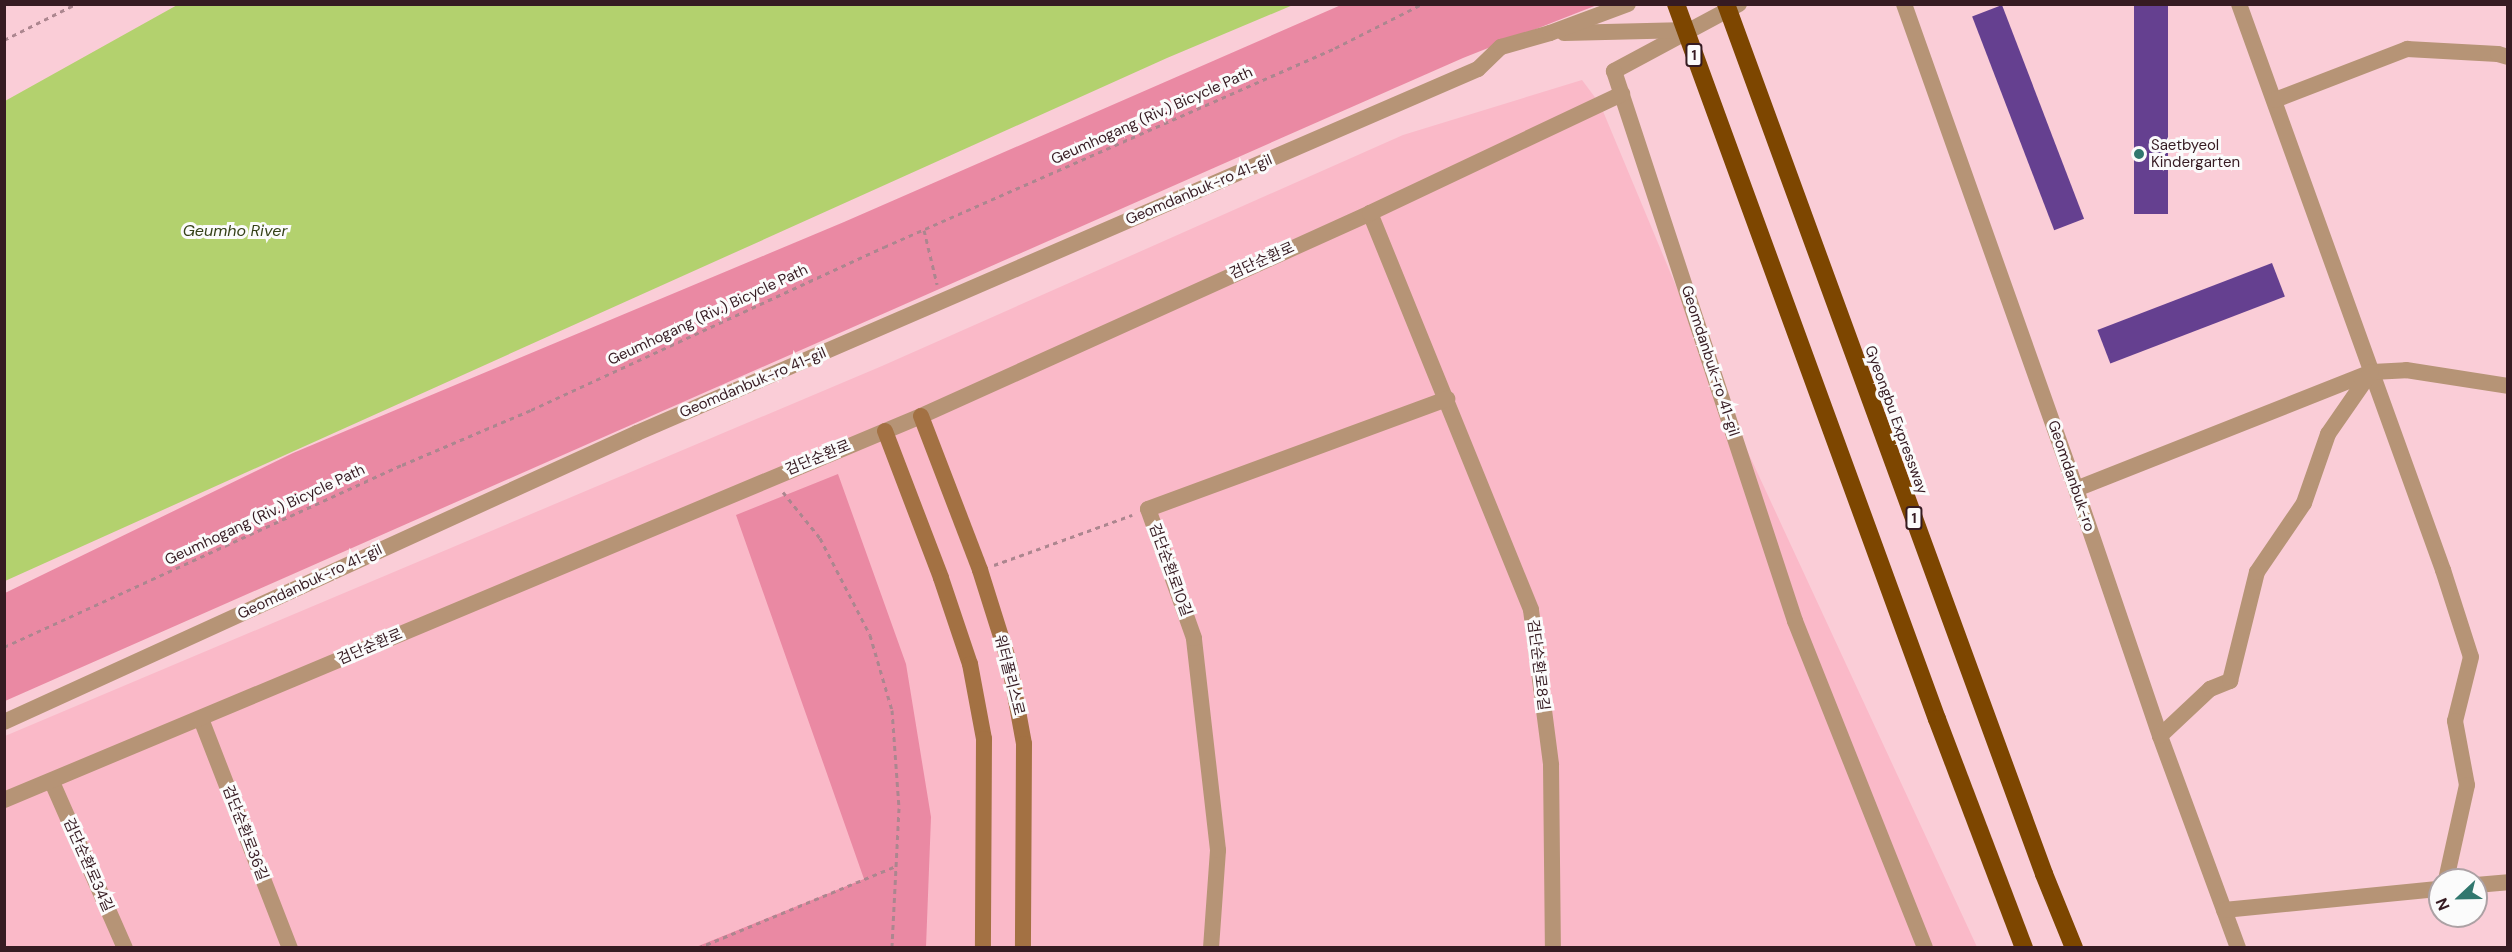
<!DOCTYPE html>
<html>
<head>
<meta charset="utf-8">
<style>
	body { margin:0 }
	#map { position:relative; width:2512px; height:952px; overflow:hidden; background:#facdd7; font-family:"DM Sans","Noto Sans KR",sans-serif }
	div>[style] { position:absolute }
	.built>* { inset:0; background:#fab9c8 }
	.green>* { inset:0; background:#ea89a3 }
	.water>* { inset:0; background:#b3d16e }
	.building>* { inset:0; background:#654090; transform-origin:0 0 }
	.path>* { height:3px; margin-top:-1.5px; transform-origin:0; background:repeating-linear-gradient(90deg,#ac868f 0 4.5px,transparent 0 9px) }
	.minor>* { height:16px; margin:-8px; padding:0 8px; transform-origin:8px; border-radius:8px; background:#b69476 }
	.tertiary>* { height:16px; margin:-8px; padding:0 8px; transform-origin:8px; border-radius:8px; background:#b69476 }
	.secondary>* { height:16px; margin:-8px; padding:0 8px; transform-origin:8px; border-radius:8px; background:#a37143 }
	.motorway>* { height:18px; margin:-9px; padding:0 9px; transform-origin:9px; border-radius:9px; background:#7d4600 }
	.dots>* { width:16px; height:16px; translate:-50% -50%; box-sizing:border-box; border:3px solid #fbfbfb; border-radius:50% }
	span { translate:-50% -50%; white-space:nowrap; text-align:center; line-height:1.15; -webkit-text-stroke:6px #fbfbfb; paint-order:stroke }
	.shield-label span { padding:2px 4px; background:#fbfbfb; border:2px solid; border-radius:4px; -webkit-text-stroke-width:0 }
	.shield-label { font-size:14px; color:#361b22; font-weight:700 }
	.street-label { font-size:15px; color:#361b22 }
	.poi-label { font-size:15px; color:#361b22 }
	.left { translate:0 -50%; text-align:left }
	.water-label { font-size:16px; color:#354118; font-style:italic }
	.frame { position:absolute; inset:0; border:6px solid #361b22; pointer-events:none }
	.north { position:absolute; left:2428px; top:868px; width:60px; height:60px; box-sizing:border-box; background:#fbfbfb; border:2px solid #aca1a4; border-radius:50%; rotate:248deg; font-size:16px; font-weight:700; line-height:24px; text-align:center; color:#361b22 }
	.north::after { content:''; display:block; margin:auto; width:21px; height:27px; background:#31776e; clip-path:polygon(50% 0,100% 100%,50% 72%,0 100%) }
</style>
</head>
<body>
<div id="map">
	<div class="built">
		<i style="clip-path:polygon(1582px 80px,1600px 104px,1721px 394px,1977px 947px,5px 948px,5px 736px,882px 366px,1403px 135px)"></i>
	</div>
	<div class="green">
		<i style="clip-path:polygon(1341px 5px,1597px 5px,1463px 58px,5px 701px,5px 593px,293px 453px,844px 222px)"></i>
		<i style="clip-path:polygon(838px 474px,906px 664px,931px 817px,926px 947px,696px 947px,864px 879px,736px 515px)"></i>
	</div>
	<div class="water">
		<i style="clip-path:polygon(179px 4px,1293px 4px,1293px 5px,1167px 58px,5px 581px,5px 101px)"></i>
	</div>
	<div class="building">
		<i style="left:2134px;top:4px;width:34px;height:210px"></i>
		<i style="left:2002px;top:5px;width:229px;height:32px;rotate:69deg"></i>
		<i style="left:2272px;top:263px;width:36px;height:187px;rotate:69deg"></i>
	</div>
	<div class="path">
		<i style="left:4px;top:40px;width:80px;rotate:-26.6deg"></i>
		<i style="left:924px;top:230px;width:56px;rotate:76.5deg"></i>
		<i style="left:783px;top:492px;width:59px;rotate:51.2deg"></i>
		<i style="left:820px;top:538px;width:109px;rotate:62.7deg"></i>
		<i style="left:870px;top:635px;width:78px;rotate:73.7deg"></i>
		<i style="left:892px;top:710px;width:98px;rotate:85.9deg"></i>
		<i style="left:899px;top:808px;width:140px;rotate:92.9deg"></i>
		<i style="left:994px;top:565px;width:147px;rotate:-19.9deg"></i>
		<i style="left:4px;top:647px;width:438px;rotate:-24.6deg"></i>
		<i style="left:402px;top:465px;width:140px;rotate:-23.1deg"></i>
		<i style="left:531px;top:410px;width:389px;rotate:-24.8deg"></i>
		<i style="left:884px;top:247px;width:493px;rotate:-23.8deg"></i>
		<i style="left:1335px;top:48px;width:97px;rotate:-26.8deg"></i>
		<i style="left:698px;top:948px;width:214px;rotate:-22.5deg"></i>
	</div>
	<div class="minor">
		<i style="left:1739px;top:4px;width:142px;rotate:151.8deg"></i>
		<i style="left:1614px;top:71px;width:579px;rotate:71.78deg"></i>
		<i style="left:1795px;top:621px;width:351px;rotate:68.3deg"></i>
		<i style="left:1904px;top:4px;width:515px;rotate:70.47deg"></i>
		<i style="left:2076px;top:489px;width:261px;rotate:71.2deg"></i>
		<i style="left:2160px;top:736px;width:226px;rotate:69.8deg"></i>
		<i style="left:2239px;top:4px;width:602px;rotate:70.18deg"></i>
		<i style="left:2443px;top:570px;width:91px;rotate:72.2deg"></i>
		<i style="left:2471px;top:657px;width:66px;rotate:104deg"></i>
		<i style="left:2455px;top:721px;width:65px;rotate:79.4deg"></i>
		<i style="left:2467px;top:785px;width:97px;rotate:102.5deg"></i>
		<i style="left:1564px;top:33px;width:124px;rotate:-1.4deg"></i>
		<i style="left:2275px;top:100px;width:142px;rotate:-21.1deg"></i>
		<i style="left:2407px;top:49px;width:91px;rotate:3.1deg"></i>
		<i style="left:2498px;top:54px;width:10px;rotate:17deg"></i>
		<i style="left:1370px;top:213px;width:428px;rotate:67.9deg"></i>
		<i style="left:1531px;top:610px;width:156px;rotate:82.6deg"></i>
		<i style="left:1551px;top:765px;width:183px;rotate:89.4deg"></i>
		<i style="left:2076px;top:489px;width:318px;rotate:-21.6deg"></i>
		<i style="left:2372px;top:372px;width:34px;rotate:-3deg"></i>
		<i style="left:2406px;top:370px;width:103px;rotate:8.9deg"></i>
		<i style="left:201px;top:719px;width:246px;rotate:68.8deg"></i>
		<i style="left:4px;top:722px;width:696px;rotate:-24.54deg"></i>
		<i style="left:637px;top:433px;width:916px;rotate:-23.4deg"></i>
		<i style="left:1478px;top:69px;width:32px;rotate:-44deg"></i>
		<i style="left:1501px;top:47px;width:51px;rotate:-15.9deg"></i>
		<i style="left:1550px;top:33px;width:83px;rotate:-20.4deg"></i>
		<i style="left:2160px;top:736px;width:69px;rotate:-43.2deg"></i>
		<i style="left:2210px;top:689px;width:22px;rotate:-22deg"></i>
		<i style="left:2230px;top:681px;width:112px;rotate:-76.1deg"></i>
		<i style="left:2257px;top:572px;width:83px;rotate:-55.7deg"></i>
		<i style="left:2304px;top:503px;width:73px;rotate:-70.8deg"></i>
		<i style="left:2328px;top:434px;width:75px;rotate:-55.3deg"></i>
		<i style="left:52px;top:782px;width:181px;rotate:66.3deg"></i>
		<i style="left:2476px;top:885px;width:32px;rotate:-5deg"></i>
		<i style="left:2224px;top:910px;width:217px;rotate:-5.6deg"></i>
		<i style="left:1211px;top:948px;width:98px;rotate:-85.9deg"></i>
		<i style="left:1218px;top:850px;width:213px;rotate:-96.5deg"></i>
		<i style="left:1194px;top:638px;width:137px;rotate:-109.6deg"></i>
		<i style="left:1148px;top:509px;width:319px;rotate:-20.2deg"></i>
	</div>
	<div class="tertiary">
		<i style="left:4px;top:800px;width:994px;rotate:-22.72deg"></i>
		<i style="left:921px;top:416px;width:493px;rotate:-24.3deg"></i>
		<i style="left:1370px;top:213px;width:279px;rotate:-25.3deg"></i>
	</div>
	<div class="secondary">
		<i style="left:921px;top:416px;width:165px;rotate:69deg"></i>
		<i style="left:980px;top:570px;width:96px;rotate:72.5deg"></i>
		<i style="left:1009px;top:662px;width:83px;rotate:79.6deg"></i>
		<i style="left:1024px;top:744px;width:204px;rotate:90.3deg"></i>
		<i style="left:885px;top:431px;width:157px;rotate:69.1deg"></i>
		<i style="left:941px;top:578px;width:91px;rotate:71.4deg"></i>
		<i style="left:970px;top:664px;width:76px;rotate:79.4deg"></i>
		<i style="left:984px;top:739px;width:209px;rotate:90.3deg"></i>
	</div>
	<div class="motorway">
		<i style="left:1676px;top:4px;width:761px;rotate:69.95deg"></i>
		<i style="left:1937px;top:719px;width:245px;rotate:69.2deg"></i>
		<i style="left:1726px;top:4px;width:926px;rotate:69.92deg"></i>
		<i style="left:2044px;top:874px;width:80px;rotate:67.9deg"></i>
	</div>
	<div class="dots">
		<i style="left:2139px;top:154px;background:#31776e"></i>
	</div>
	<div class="shield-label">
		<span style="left:1694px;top:55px">1</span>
		<span style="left:1914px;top:518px">1</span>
	</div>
	<div class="street-label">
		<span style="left:1152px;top:116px;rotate:-24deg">Geumhogang (Riv.) Bicycle Path</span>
		<span style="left:1199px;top:190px;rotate:-23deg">Geomdanbuk-ro 41-gil</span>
		<span style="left:1262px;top:261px;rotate:-24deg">검단순환로</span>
		<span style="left:708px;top:315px;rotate:-25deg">Geumhogang (Riv.) Bicycle Path</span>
		<span style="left:1710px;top:361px;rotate:72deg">Geomdanbuk-ro 41-gil</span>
		<span style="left:753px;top:383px;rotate:-23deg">Geomdanbuk-ro 41-gil</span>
		<span style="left:1896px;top:420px;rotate:70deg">Gyeongbu Expressway</span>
		<span style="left:818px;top:458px;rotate:-22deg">검단순환로</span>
		<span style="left:2071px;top:476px;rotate:71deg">Geomdanbuk-ro</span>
		<span style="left:265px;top:515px;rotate:-25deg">Geumhogang (Riv.) Bicycle Path</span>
		<span style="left:1170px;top:570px;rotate:70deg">검단순환로10길</span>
		<span style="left:310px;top:582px;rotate:-25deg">Geomdanbuk-ro 41-gil</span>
		<span style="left:370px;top:647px;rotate:-23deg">검단순환로</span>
		<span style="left:1538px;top:665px;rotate:83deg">검단순환로8길</span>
		<span style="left:1009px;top:675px;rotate:76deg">워터폴리스로</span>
		<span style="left:245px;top:833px;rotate:69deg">검단순환로36길</span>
		<span style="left:88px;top:865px;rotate:66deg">검단순환로34길</span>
	</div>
	<div class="poi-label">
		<span class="left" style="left:2151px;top:154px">Saetbyeol<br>Kindergarten</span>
	</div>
	<div class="water-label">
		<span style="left:235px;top:231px">Geumho River</span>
	</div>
	<div class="frame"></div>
	<div class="north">N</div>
</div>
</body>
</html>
